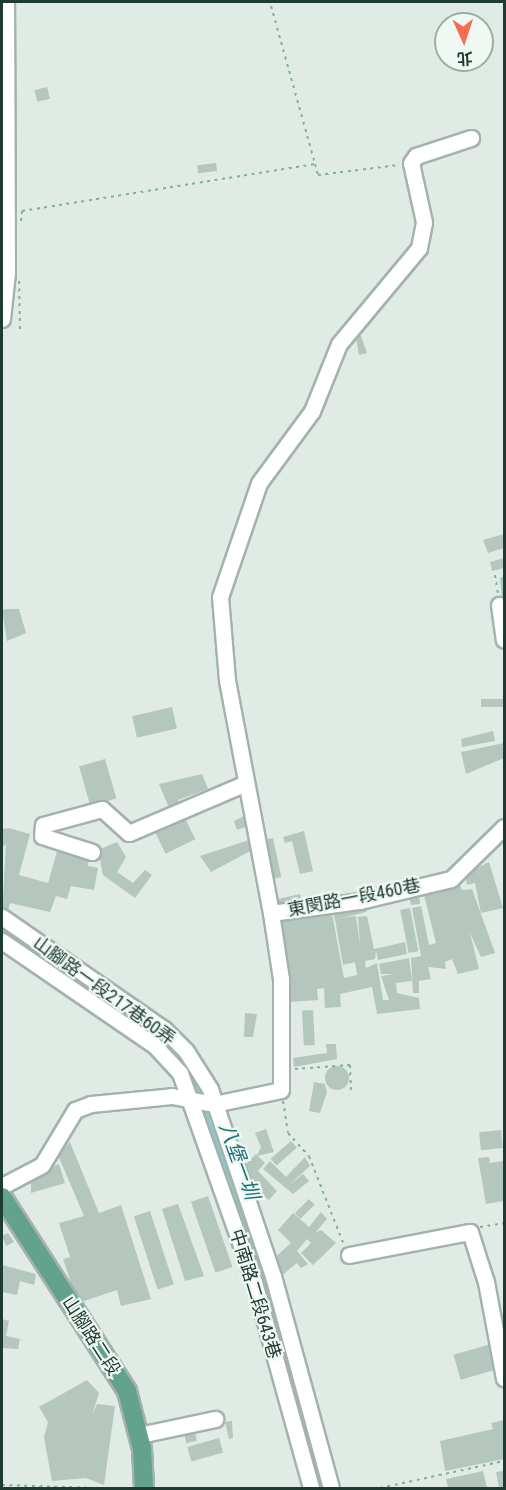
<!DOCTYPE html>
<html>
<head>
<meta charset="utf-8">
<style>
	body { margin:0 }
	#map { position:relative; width:506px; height:1490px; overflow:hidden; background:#e0ebe5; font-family:"Roboto Condensed","Noto Sans TC",sans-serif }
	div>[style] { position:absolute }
	.canal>* { height:10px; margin:-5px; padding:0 5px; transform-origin:5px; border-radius:5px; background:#86cdd2 }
	.building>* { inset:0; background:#b5c6be; transform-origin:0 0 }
	.round { border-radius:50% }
	.path>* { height:2px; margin-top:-1px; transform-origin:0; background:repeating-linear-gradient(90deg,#7fb09d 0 3px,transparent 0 7.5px) }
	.roads { filter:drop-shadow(2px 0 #a3b3ac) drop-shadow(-2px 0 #a3b3ac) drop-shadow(0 2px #a3b3ac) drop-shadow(0 -2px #a3b3ac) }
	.minor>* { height:15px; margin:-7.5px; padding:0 7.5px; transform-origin:7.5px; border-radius:7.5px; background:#fff }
	.major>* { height:18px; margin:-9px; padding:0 9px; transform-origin:9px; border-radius:9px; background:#63a28d }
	span { translate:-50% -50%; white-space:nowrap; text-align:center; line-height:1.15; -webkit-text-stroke:4.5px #f0f8f3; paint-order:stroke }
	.street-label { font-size:18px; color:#203c32 }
	.water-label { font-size:20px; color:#197179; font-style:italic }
	.frame { position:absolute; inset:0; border:3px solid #203c32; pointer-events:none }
	.north { position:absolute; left:434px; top:12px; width:60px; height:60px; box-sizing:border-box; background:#f0f8f3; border:2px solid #9dada6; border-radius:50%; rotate:177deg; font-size:16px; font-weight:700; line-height:24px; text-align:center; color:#203c32 }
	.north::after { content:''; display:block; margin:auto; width:21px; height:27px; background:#f56e54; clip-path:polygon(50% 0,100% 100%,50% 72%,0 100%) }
</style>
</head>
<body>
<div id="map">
	<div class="canal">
		<i style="left:2px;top:930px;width:184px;rotate:33.7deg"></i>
		<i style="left:155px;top:1032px;width:50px;rotate:49.9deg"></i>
		<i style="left:187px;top:1070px;width:271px;rotate:70.2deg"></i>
		<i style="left:279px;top:1325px;width:168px;rotate:75.6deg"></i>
	</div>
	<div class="building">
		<i style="left:47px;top:87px;width:12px;height:13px;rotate:76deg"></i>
		<i style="left:216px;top:163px;width:8px;height:19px;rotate:83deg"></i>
		<i style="clip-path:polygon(359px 330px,367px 353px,359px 355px,355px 333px)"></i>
		<i style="clip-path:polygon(504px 534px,504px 548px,488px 553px,483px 540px)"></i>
		<i style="clip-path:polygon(504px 558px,504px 568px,492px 571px,490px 562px)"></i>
		<i style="clip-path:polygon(504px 576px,504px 597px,502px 598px,500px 578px)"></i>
		<i style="clip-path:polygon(7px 609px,19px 609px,26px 633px,7px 641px,2px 610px)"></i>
		<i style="left:504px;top:699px;width:8px;height:23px;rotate:90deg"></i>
		<i style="left:172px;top:707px;width:22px;height:41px;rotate:77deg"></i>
		<i style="clip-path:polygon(493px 731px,495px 741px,462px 747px,461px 739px)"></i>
		<i style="clip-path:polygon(504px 743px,504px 758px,466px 774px,461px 752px)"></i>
		<i style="left:105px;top:759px;width:41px;height:27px;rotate:74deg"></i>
		<i style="clip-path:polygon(202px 774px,208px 789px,178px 800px,181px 808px,171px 813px,159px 784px)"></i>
		<i style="left:183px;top:814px;width:28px;height:33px;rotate:64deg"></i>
		<i style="clip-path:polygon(246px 815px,250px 825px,237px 830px,234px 821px)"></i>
		<i style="clip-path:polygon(9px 828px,30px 834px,19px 875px,48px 883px,58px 848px,89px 856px,88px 866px,98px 868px,94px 890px,71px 886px,67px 899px,56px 896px,50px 912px,10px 903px,7px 915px,2px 914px,6px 844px,2px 848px,2px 829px)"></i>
		<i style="clip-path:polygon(304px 831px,313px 871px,300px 874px,292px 841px,285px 843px,283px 837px)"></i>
		<i style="left:273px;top:838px;width:40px;height:12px;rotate:78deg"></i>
		<i style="clip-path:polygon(252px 839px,256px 848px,211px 872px,200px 856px)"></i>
		<i style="clip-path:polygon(117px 842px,126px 857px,117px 872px,133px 883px,145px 870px,152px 875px,135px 898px,103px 875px,98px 850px)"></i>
		<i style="clip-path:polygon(489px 862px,503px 908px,481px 913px,475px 883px,467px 885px,465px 874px)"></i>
		<i style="clip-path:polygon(459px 883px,462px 890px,472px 889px,495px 953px,481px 957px,470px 933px,479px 969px,458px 974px,452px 959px,445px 962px,446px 969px,428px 967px,431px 979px,419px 981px,419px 993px,413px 993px,411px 958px,421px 956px,412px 908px,421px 906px,429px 945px,436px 943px,423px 891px)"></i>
		<i style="clip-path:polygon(419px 893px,420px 904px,411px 905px,409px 895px)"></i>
		<i style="clip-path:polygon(300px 894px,302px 902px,275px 906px,274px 900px)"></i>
		<i style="left:365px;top:904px;width:8px;height:33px;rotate:76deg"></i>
		<i style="clip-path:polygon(331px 908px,344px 978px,357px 975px,355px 962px,343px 965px,335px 919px,356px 916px,360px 945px,358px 917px,367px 916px,374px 949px,405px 942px,407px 954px,378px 960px,376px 951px,375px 959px,365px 961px,366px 968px,377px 963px,383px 1000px,389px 1000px,381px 976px,394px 974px,381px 974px,379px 964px,409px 958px,412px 981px,396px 983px,397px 993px,419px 998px,420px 1009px,377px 1014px,372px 987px,340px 994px,341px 1007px,325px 1008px,324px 988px,317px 989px,318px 1000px,289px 1002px,275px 922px)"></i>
		<i style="left:410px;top:908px;width:44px;height:10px;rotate:79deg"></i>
		<i style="left:313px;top:1010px;width:35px;height:11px;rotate:87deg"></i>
		<i style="clip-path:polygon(245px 1013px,257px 1014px,253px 1037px,244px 1037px)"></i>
		<i style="clip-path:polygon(326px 1044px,336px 1044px,337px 1059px,294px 1067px,293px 1058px,327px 1053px)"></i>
		<i class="round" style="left:325px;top:1066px;width:24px;height:24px"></i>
		<i style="clip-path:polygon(314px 1082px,325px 1084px,327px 1092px,320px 1113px,309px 1111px)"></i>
		<i style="clip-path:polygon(266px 1129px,274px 1152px,257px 1156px,261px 1147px,255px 1133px)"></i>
		<i style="left:501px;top:1130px;width:18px;height:22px;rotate:84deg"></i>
		<i style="left:291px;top:1141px;width:9px;height:27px;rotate:49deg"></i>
		<i style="clip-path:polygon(70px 1142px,99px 1213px,121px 1205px,151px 1299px,121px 1306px,117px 1290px,78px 1303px,63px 1259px,70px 1257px,59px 1223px,84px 1216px,58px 1155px)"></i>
		<i style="clip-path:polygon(256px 1154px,265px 1163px,258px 1171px,277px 1191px,269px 1200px,245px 1184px,249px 1179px,243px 1167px)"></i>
		<i style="clip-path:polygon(305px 1157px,310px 1166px,289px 1185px,303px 1174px,309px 1181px,293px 1194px,263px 1169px,270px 1161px,286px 1177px)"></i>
		<i style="clip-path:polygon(489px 1157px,490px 1163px,503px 1161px,504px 1201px,486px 1204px,478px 1158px)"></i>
		<i style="clip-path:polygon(59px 1164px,65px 1183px,31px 1193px,31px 1175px)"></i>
		<i style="left:208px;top:1196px;width:75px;height:18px;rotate:71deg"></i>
		<i style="left:309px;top:1199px;width:8px;height:20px;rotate:45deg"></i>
		<i style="clip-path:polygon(178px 1204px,204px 1276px,185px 1281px,162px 1209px)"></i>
		<i style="left:150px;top:1211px;width:77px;height:17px;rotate:72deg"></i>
		<i style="clip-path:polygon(321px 1212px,327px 1219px,315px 1233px,321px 1230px,336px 1243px,313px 1265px,301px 1253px,311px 1243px,307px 1239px,297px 1251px,308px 1264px,301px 1268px,297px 1263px,280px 1277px,273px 1259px,291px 1243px,278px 1230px,293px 1213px,309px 1227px)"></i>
		<i style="clip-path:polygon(8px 1233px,14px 1242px,6px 1246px,2px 1236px)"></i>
		<i style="clip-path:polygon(2px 1265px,36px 1274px,34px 1285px,20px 1281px,17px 1295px,2px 1292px)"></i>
		<i style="clip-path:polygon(2px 1319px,9px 1321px,6px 1336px,20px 1339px,18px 1349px,2px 1348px)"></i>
		<i style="left:491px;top:1344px;width:26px;height:39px;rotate:74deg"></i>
		<i style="clip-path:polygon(87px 1380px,99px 1393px,92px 1415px,97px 1404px,115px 1406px,104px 1485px,86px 1478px,52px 1481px,44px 1437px,48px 1422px,39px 1407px)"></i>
		<i style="clip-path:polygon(504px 1420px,504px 1459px,445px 1471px,440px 1441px,493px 1429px,491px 1423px)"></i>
		<i style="clip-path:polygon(232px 1421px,233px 1438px,229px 1439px,225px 1422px)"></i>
		<i style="left:194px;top:1428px;width:13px;height:11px;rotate:77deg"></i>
		<i style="left:219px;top:1438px;width:15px;height:33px;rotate:74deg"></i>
		<i style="clip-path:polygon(483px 1471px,487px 1488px,448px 1488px,446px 1479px)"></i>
		<i style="clip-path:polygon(504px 1471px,504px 1488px,499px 1488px,496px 1472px)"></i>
	</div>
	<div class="path">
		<i style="left:271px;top:6px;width:164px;rotate:74.4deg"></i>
		<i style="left:21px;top:221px;width:10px;rotate:-84deg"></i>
		<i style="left:22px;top:211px;width:297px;rotate:-9.1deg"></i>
		<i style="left:315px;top:164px;width:11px;rotate:75deg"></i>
		<i style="left:318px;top:175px;width:81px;rotate:-7.1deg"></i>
		<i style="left:19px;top:281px;width:48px;rotate:88.8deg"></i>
		<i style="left:495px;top:575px;width:18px;rotate:81deg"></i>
		<i style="left:295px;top:1069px;width:55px;rotate:-4.2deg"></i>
		<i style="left:350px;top:1065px;width:28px;rotate:88deg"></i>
		<i style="left:283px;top:1101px;width:32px;rotate:81deg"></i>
		<i style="left:288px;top:1133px;width:31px;rotate:48deg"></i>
		<i style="left:309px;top:1156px;width:96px;rotate:68.5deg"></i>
		<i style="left:480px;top:1227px;width:24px;rotate:-9deg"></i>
		<i style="left:2px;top:1485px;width:95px;rotate:1.8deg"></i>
		<i style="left:380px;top:1488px;width:127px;rotate:-12.3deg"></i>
	</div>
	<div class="roads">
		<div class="minor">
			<i style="left:2px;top:319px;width:47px;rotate:-83.9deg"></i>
			<i style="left:7px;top:272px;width:270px;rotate:-90.2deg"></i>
			<i style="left:499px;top:605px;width:35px;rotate:82deg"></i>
			<i style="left:92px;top:852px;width:52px;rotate:-162.3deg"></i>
			<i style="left:42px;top:836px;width:11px;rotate:-85deg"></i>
			<i style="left:43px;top:825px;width:61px;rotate:-15.2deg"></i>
			<i style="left:102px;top:809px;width:36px;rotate:42deg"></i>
			<i style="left:129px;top:833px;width:125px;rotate:-23.1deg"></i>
			<i style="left:271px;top:913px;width:237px;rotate:-100.7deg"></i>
			<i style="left:227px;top:680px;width:83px;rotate:-94.8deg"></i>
			<i style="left:220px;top:597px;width:120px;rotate:-71.1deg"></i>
			<i style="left:259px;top:483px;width:89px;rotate:-53.6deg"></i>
			<i style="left:312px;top:411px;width:72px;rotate:-68.1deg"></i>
			<i style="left:339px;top:344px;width:125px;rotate:-50.2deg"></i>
			<i style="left:419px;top:248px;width:26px;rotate:-79deg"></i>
			<i style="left:424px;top:222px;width:60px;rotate:-102.4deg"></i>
			<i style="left:411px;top:163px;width:9px;rotate:-54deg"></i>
			<i style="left:416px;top:156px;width:58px;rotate:-18.1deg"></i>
			<i style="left:2px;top:917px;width:197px;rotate:34.7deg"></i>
			<i style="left:164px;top:1029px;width:31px;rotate:45deg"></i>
			<i style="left:186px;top:1051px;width:45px;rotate:57.7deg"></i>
			<i style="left:210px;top:1089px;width:197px;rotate:71.4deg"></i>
			<i style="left:273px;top:1276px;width:220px;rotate:74.7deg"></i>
			<i style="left:2px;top:941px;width:184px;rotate:34.4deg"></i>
			<i style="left:154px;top:1045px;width:38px;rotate:47deg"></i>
			<i style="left:180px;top:1073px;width:222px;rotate:70.5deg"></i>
			<i style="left:254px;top:1282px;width:214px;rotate:74.5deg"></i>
			<i style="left:2px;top:1186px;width:45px;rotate:-27.7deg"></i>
			<i style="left:42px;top:1165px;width:64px;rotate:-59deg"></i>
			<i style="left:75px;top:1110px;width:17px;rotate:-21deg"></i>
			<i style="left:91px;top:1104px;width:81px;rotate:-5.6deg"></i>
			<i style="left:172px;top:1096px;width:43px;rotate:10.8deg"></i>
			<i style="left:214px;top:1104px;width:68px;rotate:-11.8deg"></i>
			<i style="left:281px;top:1090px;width:111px;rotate:-90deg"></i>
			<i style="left:281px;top:979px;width:67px;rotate:-98.6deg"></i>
			<i style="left:271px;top:913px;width:90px;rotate:-7.7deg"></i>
			<i style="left:360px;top:901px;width:94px;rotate:-13.6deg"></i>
			<i style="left:451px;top:879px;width:74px;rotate:-44.5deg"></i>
			<i style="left:349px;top:1255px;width:123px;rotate:-10.8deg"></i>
			<i style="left:470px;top:1232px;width:52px;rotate:72.3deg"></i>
			<i style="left:486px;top:1282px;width:98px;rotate:79.4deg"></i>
			<i style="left:139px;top:1435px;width:78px;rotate:-11.9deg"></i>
		</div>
		<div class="major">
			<i style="left:2px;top:1197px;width:231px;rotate:57.2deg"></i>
			<i style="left:127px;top:1391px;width:60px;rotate:75.5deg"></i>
			<i style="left:142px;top:1449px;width:39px;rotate:87deg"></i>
		</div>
	</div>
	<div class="street-label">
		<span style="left:354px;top:898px;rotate:-11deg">東閔路一段460巷</span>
		<span style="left:104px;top:991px;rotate:36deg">山腳路一段217巷60弄</span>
		<span style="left:255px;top:1294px;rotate:73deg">中南路二段643巷</span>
		<span style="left:91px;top:1336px;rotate:57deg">山腳路二段</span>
	</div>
	<div class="water-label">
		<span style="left:239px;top:1161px;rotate:70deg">八堡一圳</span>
	</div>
	<div class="frame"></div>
	<div class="north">北</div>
</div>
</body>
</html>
